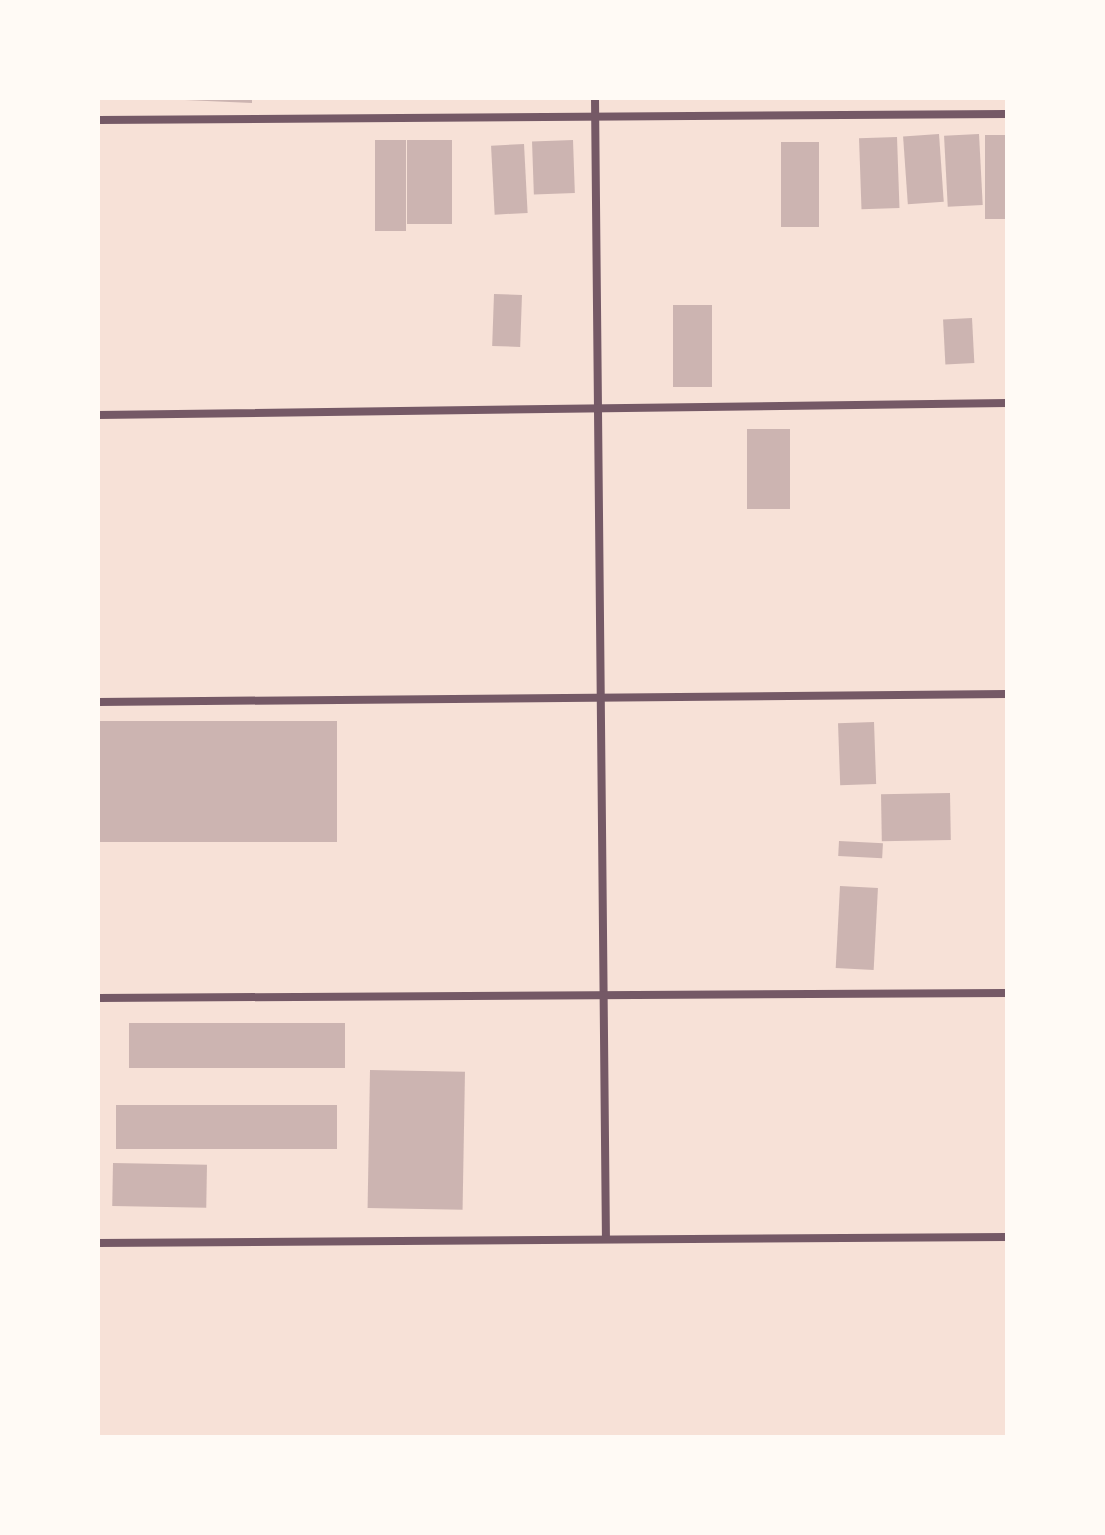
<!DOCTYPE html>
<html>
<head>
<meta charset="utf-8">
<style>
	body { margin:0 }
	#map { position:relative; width:1105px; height:1535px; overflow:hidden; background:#f7e1d7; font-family:Inter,sans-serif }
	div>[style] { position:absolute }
	.building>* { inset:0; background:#ccb4b1; transform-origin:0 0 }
	.minor>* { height:8px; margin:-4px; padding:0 4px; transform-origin:4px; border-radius:4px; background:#755966 }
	span { translate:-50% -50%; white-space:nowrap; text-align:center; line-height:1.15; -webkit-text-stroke:6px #fffaf5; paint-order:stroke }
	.frame { position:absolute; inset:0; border:100px solid #fffaf5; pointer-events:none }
</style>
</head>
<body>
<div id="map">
	<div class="building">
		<i style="clip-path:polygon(140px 98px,252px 98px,252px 103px)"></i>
		<i style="left:939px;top:134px;width:68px;height:36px;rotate:86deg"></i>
		<i style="left:979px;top:134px;width:71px;height:35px;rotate:87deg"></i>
		<i style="left:1007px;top:135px;width:84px;height:22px;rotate:90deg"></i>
		<i style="left:897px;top:137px;width:71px;height:38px;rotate:88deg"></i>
		<i style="left:375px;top:140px;width:31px;height:91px"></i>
		<i style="left:407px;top:140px;width:45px;height:84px"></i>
		<i style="left:573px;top:140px;width:53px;height:41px;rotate:88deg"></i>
		<i style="left:781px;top:142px;width:38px;height:85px"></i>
		<i style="left:524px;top:144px;width:69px;height:33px;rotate:87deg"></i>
		<i style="left:494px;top:294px;width:28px;height:52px;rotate:2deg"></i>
		<i style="left:673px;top:305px;width:39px;height:82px"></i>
		<i style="left:972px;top:318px;width:45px;height:29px;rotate:87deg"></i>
		<i style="left:747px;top:429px;width:43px;height:80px"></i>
		<i style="left:98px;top:721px;width:239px;height:121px"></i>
		<i style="left:874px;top:722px;width:62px;height:36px;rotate:88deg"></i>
		<i style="left:950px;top:793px;width:47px;height:69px;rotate:89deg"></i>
		<i style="left:839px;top:841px;width:44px;height:15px;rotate:3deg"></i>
		<i style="left:840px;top:886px;width:38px;height:82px;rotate:3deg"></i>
		<i style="left:345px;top:1023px;width:45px;height:216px;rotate:90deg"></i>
		<i style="left:370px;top:1070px;width:95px;height:138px;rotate:1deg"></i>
		<i style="left:337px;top:1105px;width:44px;height:221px;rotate:90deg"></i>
		<i style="left:113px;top:1163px;width:94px;height:43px;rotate:1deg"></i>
	</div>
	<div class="minor">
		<i style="left:595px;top:98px;width:1140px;rotate:89.45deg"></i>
		<i style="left:98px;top:120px;width:909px;rotate:-0.38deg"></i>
		<i style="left:98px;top:415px;width:909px;rotate:-0.76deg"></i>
		<i style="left:98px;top:702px;width:909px;rotate:-0.5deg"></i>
		<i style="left:98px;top:998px;width:909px;rotate:-0.32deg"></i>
		<i style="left:98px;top:1243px;width:909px;rotate:-0.38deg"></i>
	</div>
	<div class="frame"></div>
</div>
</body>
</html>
